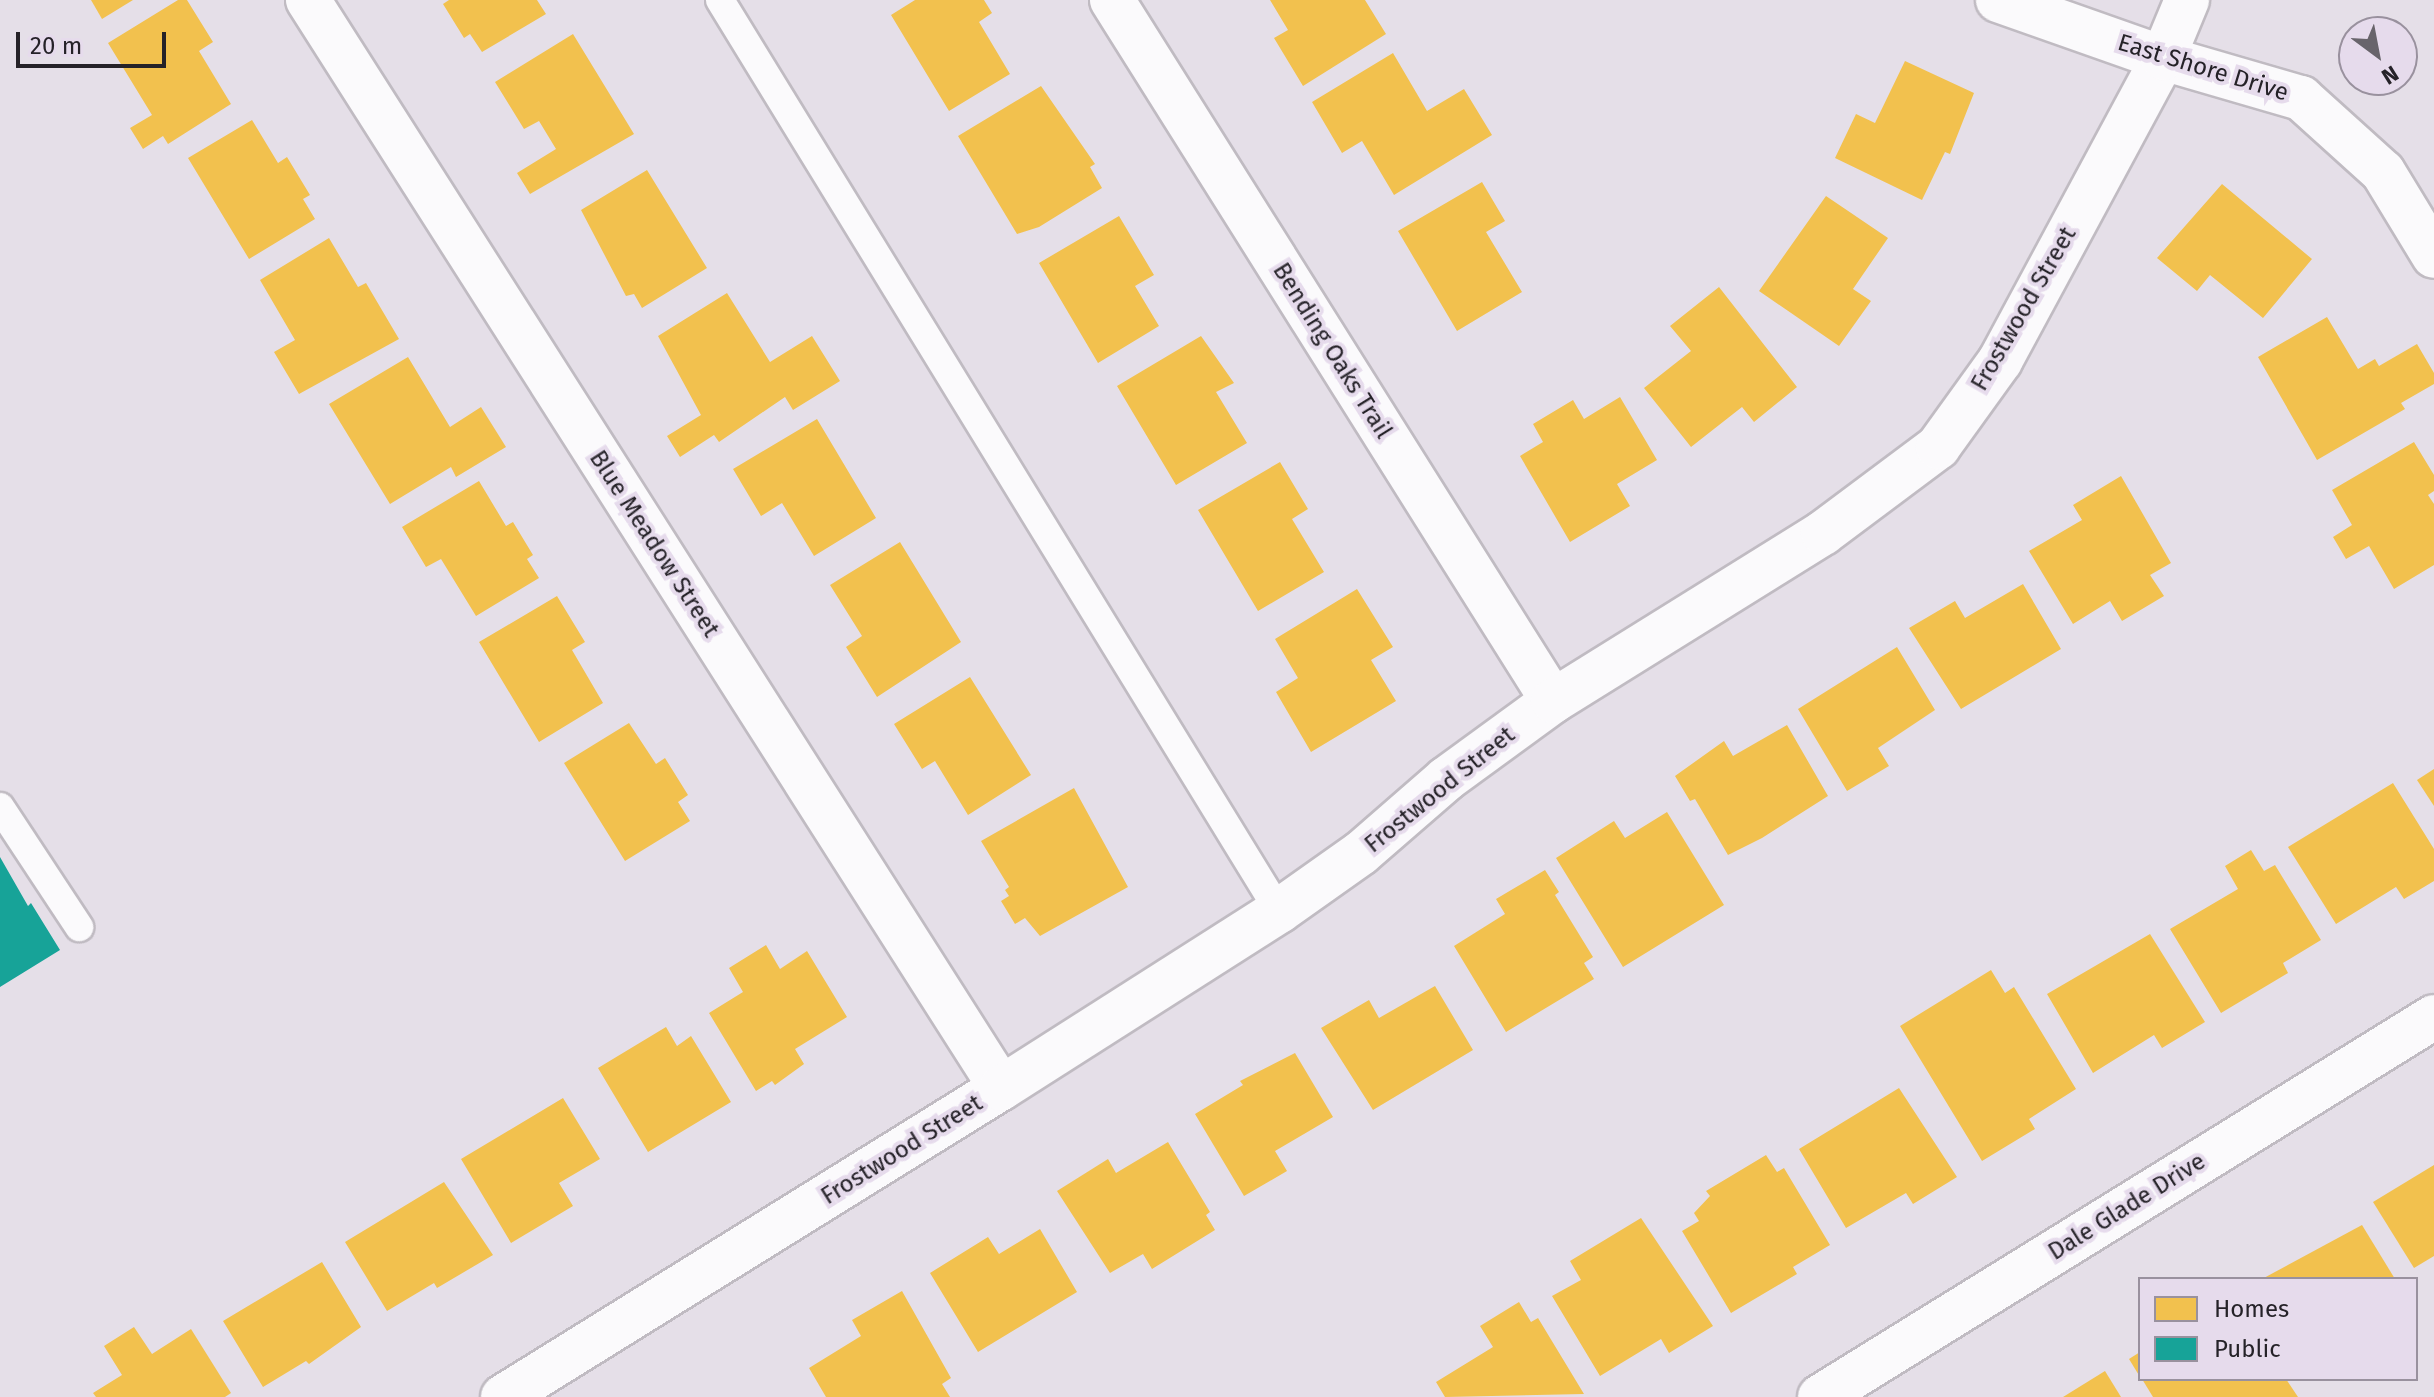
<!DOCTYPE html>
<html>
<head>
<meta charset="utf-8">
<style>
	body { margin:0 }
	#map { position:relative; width:2434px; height:1397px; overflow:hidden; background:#e5dfe8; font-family:"Fira Sans",sans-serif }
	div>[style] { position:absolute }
	.homes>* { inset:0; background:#f2c14e }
	.public>* { inset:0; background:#17a398 }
	.roads { filter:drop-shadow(2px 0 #c0bbc2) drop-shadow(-2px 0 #c0bbc2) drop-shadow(0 2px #c0bbc2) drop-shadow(0 -2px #c0bbc2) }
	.lane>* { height:28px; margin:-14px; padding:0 14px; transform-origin:14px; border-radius:14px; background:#fbfafc }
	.street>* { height:44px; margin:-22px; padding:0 22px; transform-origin:22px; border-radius:22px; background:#fbfafc }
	span { translate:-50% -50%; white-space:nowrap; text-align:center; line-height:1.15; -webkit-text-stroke:8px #e6dbec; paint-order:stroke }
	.street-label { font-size:24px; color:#252228 }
	.legend { position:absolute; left:2138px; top:1277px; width:280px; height:104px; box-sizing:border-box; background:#e6dbec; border:2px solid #99919e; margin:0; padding:10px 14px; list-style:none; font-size:24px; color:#252228 }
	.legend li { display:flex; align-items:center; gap:16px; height:40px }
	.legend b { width:40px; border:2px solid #99919e }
	.north { position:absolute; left:2338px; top:16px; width:80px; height:80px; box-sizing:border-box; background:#e6dbec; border:2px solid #99919e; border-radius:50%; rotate:148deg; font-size:22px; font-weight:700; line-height:32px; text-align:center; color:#252228 }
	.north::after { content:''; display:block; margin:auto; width:28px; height:36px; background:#68646b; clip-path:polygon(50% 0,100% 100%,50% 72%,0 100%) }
	.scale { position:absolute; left:16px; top:32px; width:150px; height:36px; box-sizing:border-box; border:4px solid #252228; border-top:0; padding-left:10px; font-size:24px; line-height:28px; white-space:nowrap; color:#252228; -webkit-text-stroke:6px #e6dbec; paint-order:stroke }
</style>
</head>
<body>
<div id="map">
	<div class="homes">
		<i style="clip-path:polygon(91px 0,133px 0,102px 19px)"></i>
		<i style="clip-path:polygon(178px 0,187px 0,213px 42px,199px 51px,231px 104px,168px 144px,163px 136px,143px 149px,130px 128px,152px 115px,108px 43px)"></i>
		<i style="clip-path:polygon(449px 0,537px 0,546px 14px,482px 52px,470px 34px,464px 38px,443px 4px)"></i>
		<i style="clip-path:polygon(915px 0,984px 0,992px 13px,979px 22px,1010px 74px,949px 111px,891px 15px)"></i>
		<i style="clip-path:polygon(1270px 0,1365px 0,1386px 34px,1303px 86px,1274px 38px,1288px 30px)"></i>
		<i style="clip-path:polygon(573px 34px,634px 134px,530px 194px,517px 173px,556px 149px,539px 121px,524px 129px,495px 82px)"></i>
		<i style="clip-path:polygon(1393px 53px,1427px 111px,1464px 89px,1492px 135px,1394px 195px,1362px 141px,1342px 153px,1312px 102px)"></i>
		<i style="clip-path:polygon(1905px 61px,1974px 93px,1950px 154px,1945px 152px,1922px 200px,1835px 158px,1856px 114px,1875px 123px)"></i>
		<i style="clip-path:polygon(1041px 86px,1095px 164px,1090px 167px,1102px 188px,1039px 227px,1017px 234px,958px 136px)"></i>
		<i style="clip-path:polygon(252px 120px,278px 163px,287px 157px,310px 195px,303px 199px,315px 219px,249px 259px,188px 158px)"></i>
		<i style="clip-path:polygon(647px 170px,707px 268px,642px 308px,634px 294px,626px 296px,581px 210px)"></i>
		<i style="clip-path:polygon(1482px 182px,1505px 221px,1486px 232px,1522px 292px,1457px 331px,1398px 231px)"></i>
		<i style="clip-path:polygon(2222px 184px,2312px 259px,2263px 318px,2210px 275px,2197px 291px,2157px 258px)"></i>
		<i style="clip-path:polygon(1826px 196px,1888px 238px,1853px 289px,1871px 301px,1839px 346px,1759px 291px)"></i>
		<i style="clip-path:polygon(1119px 216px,1154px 275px,1135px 286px,1159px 326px,1098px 363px,1039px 263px)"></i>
		<i style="clip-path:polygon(329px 238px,358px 287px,366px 283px,399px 339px,299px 394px,274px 352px,295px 340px,260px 280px)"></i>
		<i style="clip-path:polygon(1719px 287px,1797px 387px,1754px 422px,1742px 407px,1691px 447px,1644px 388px,1691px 351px,1670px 326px)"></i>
		<i style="clip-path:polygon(727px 293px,770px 362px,812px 336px,840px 381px,793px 410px,785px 397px,719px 442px,714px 435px,680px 457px,667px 436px,701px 415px,658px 336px)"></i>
		<i style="clip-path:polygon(2327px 317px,2358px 369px,2375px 359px,2379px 366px,2417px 344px,2434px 373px,2434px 384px,2401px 403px,2405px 409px,2317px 460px,2258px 357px)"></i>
		<i style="clip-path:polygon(1201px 336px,1234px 383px,1216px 392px,1247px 443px,1176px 485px,1117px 386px)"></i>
		<i style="clip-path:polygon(408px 357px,450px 427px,481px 407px,506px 447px,456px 477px,451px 467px,390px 504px,329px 404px)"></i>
		<i style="clip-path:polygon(1620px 397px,1657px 460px,1617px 484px,1630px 506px,1570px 542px,1520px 456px,1543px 442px,1533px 424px,1573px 400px,1584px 419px)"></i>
		<i style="clip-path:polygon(817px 419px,876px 518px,814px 556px,782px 503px,761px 516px,733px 469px)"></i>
		<i style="clip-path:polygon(2414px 442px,2434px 475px,2434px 491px,2428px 495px,2434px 504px,2434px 565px,2394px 589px,2369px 546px,2346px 559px,2333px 537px,2352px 525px,2332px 490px)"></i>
		<i style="clip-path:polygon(1280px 462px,1308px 509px,1292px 519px,1324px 572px,1258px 611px,1198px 510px)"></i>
		<i style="clip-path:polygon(2121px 476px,2171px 563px,2150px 575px,2164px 596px,2122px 621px,2110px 601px,2073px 624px,2029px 551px,2082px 520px,2073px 505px)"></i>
		<i style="clip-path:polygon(479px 481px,506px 526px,513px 522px,533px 555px,527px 559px,539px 578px,476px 616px,441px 559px,426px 567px,402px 527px)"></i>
		<i style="clip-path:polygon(900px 542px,961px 642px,877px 697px,846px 647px,862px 636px,830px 585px)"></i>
		<i style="clip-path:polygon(2023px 584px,2061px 649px,1961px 709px,1909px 628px,1955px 601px,1965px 618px)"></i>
		<i style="clip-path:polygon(1357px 589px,1393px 647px,1371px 660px,1396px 701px,1311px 752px,1276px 692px,1298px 678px,1275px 639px)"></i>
		<i style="clip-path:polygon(557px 596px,585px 642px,572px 650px,603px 703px,539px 742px,479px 642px)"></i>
		<i style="clip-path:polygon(1897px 647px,1935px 710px,1878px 748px,1889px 766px,1847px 791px,1798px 709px)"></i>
		<i style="clip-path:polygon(970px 677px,1031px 775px,968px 815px,935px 761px,922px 769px,894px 724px)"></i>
		<i style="clip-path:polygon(629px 723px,656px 764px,665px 758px,688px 795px,678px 802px,690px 821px,625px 861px,564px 763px)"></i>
		<i style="clip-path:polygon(1787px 725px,1828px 796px,1762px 838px,1728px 855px,1695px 799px,1690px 801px,1675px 776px,1724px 741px,1733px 756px)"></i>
		<i style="clip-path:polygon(2434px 769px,2434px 806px,2417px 780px)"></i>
		<i style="clip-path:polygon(2393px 783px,2434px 849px,2434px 881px,2404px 899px,2396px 887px,2336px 924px,2288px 847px)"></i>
		<i style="clip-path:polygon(1074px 788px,1128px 887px,1040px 936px,1025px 918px,1015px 924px,1001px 901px,1009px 896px,1005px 890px,1009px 887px,981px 841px)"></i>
		<i style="clip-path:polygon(1667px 812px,1724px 905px,1623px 967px,1556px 858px,1614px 821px,1625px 838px)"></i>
		<i style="clip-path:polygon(2251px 850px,2264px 871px,2275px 865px,2321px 940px,2283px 963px,2288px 973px,2221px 1013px,2170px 929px,2238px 889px,2225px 866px)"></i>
		<i style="clip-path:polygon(1545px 870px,1559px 892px,1555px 895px,1593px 957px,1584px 963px,1594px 979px,1506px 1032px,1454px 946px,1505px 914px,1496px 899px)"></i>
		<i style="clip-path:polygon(2150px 934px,2205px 1022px,2162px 1048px,2154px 1035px,2093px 1073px,2047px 994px)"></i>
		<i style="clip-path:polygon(766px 945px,780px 969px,807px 951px,847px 1017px,795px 1049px,804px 1064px,775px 1085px,772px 1081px,756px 1091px,709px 1013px,743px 992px,729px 968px)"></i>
		<i style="clip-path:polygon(1991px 970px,2005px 993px,2014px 987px,2076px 1089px,2029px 1119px,2035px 1129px,1982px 1161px,1900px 1026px)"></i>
		<i style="clip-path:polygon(1435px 986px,1473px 1050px,1373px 1110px,1321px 1028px,1369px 1000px,1379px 1018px)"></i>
		<i style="clip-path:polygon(666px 1027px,677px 1046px,691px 1036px,731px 1102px,648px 1152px,598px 1068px)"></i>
		<i style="clip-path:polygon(1295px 1053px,1333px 1117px,1275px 1151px,1287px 1171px,1244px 1196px,1195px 1114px,1243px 1085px,1240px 1081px)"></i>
		<i style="clip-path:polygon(1899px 1088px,1957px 1177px,1913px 1204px,1906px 1193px,1846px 1228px,1799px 1149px)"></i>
		<i style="clip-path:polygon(563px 1098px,600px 1159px,559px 1183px,573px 1206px,511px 1243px,461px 1159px)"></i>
		<i style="clip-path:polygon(1168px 1142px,1210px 1212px,1206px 1215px,1215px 1230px,1152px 1269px,1143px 1254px,1110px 1273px,1057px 1191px,1108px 1159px,1116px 1173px)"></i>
		<i style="clip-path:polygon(1766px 1155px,1777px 1172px,1784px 1168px,1830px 1245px,1793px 1267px,1797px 1274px,1731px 1313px,1682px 1231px,1699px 1221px,1694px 1213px,1710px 1196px,1706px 1191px)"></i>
		<i style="clip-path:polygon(2434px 1165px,2434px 1256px,2414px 1268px,2373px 1202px)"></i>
		<i style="clip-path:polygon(444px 1182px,493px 1255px,437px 1288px,434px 1283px,387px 1311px,345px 1242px)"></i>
		<i style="clip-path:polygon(1641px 1218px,1713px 1326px,1669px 1353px,1661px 1339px,1600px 1376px,1552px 1296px,1581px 1280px,1570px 1261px)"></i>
		<i style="clip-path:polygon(2362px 1225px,2395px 1279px,2262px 1279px)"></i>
		<i style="clip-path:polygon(1040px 1229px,1077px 1292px,978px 1352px,930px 1273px,988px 1237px,999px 1254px)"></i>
		<i style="clip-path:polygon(322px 1262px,361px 1327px,309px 1364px,306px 1361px,263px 1387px,223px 1321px)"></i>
		<i style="clip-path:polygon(902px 1291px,951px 1378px,942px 1384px,950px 1397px,826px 1397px,809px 1368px,861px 1336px,852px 1320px)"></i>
		<i style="clip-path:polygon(1519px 1302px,1531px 1322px,1538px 1318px,1584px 1394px,1445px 1397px,1436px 1382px,1493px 1347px,1480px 1326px)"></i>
		<i style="clip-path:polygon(134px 1327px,152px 1354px,191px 1329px,231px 1393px,225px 1397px,96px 1397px,93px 1393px,122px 1375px,104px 1346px)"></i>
		<i style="clip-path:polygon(2140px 1352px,2140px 1377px,2129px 1359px)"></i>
		<i style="clip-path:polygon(2105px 1371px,2121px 1397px,2063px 1397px)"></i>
		<i style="clip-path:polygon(2142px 1379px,2286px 1379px,2298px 1397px,2153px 1397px)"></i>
	</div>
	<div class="public">
		<i style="clip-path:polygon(0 857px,28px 906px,31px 903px,60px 950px,0 987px)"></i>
	</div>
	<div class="roads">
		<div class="lane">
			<i style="left:720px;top:0;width:1069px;rotate:58.47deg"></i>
			<i style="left:0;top:807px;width:144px;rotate:56.6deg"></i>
		</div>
		<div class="street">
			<i style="left:308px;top:0;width:1290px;rotate:57.5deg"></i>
			<i style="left:1112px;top:0;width:828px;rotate:57.83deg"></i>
			<i style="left:1998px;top:0;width:175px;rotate:19.4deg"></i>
			<i style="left:2163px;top:58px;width:144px;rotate:16.2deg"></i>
			<i style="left:2301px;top:98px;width:110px;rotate:42.1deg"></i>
			<i style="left:2383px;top:172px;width:98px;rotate:58.7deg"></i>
			<i style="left:503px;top:1397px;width:586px;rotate:-31.82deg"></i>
			<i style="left:1001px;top:1088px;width:330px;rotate:-32.5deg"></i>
			<i style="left:1279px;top:911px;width:100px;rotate:-35.3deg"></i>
			<i style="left:1361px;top:853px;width:113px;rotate:-41deg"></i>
			<i style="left:1446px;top:779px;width:132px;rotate:-36.1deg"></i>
			<i style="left:1553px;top:701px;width:318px;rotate:-31.9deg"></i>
			<i style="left:1823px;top:533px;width:144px;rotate:-36.8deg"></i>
			<i style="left:1938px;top:447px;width:106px;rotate:-54.2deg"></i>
			<i style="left:2000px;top:361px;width:344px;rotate:-61.7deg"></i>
			<i style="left:2163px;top:58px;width:63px;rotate:-67.5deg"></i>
			<i style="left:1820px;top:1397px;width:722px;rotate:-31.75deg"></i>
		</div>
	</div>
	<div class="street-label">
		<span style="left:2203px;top:68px;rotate:17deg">East Shore Drive</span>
		<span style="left:2024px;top:309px;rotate:-60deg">Frostwood Street</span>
		<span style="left:1332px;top:351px;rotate:58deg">Bending Oaks Trail</span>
		<span style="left:654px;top:544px;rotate:57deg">Blue Meadow Street</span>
		<span style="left:1440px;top:790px;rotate:-39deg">Frostwood Street</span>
		<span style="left:902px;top:1150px;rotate:-32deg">Frostwood Street</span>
		<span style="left:2127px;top:1207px;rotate:-32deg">Dale Glade Drive</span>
	</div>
	<ul class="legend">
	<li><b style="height:22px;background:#f2c14e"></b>Homes</li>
	<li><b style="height:22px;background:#17a398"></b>Public</li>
	</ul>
	<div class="north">N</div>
	<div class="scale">20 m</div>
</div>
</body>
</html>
